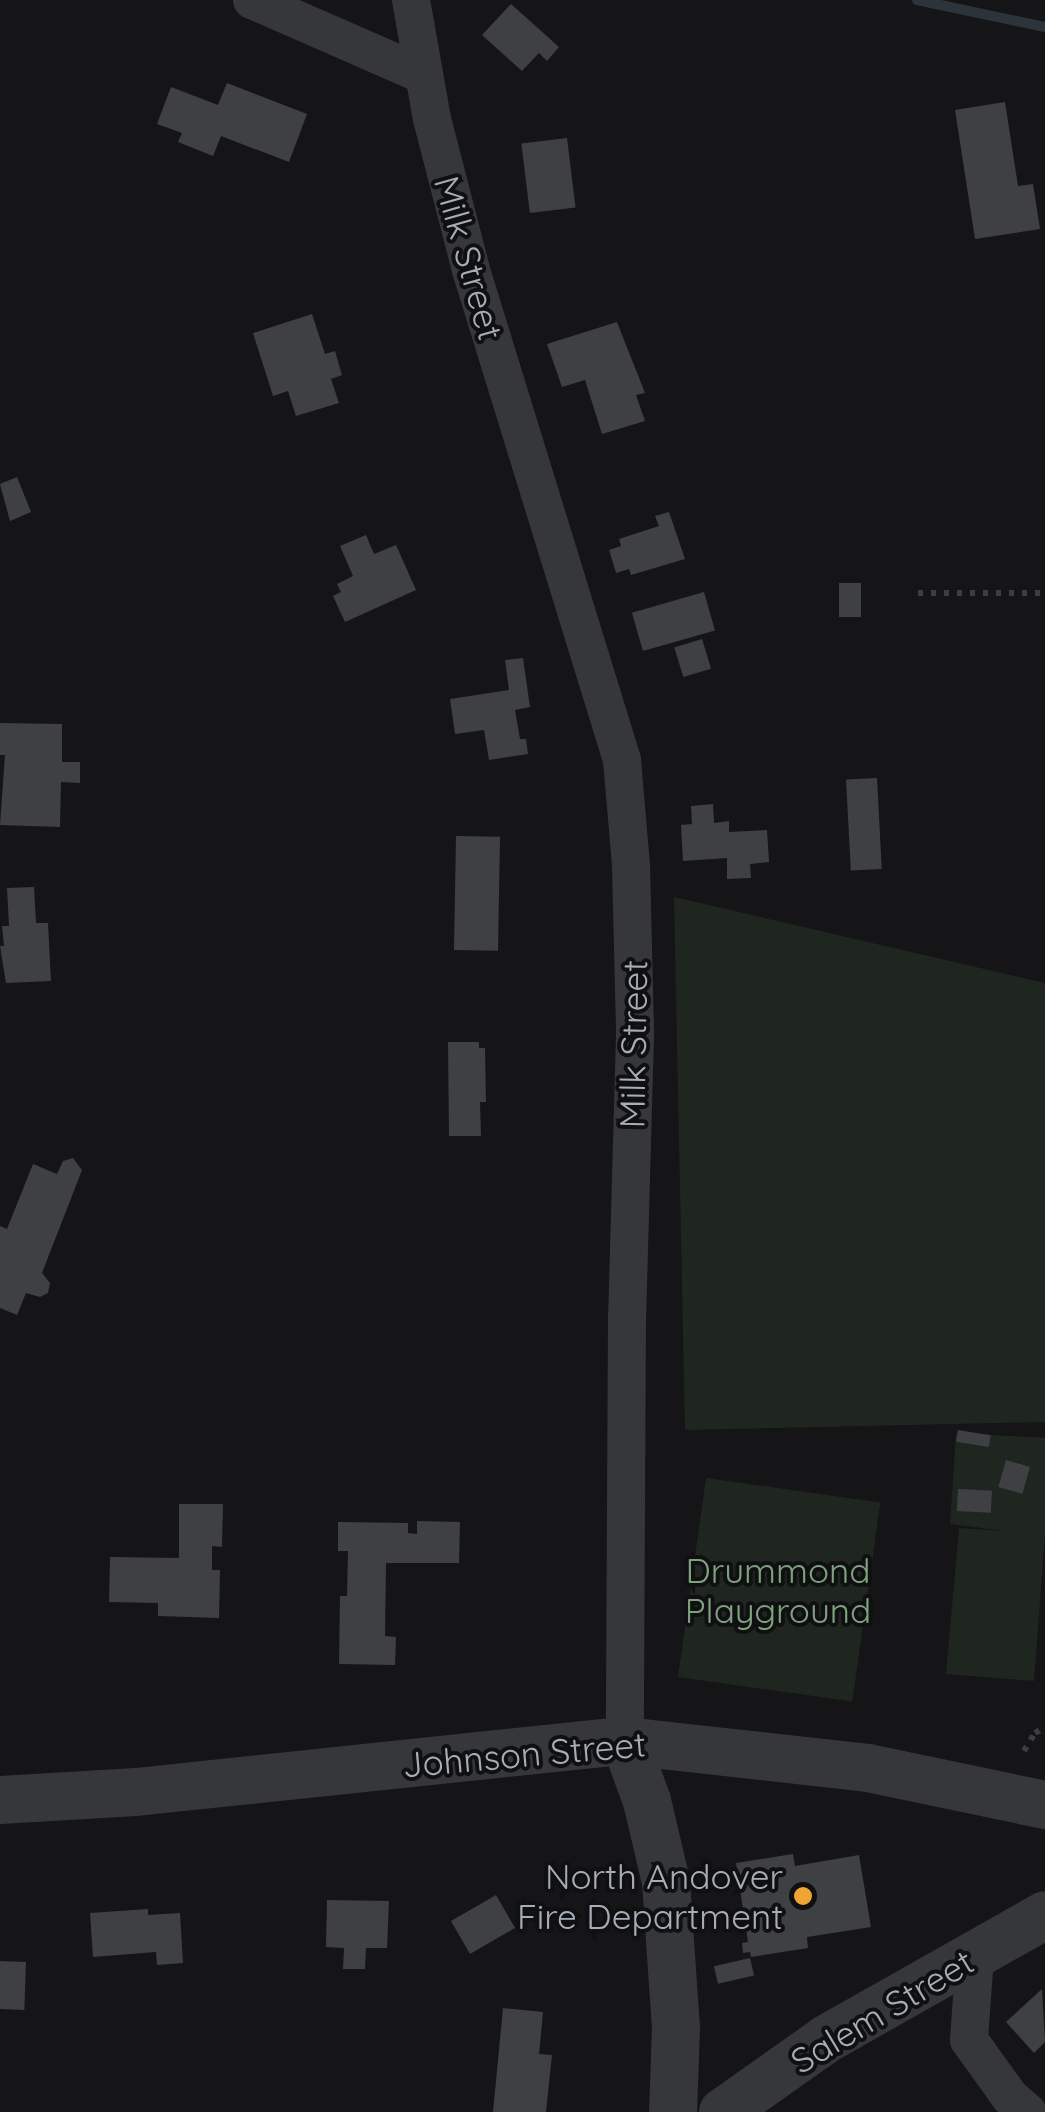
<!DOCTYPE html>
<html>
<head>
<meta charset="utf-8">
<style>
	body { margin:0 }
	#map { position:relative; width:1045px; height:2112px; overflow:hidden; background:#151517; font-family:Quicksand,sans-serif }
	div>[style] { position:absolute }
	.green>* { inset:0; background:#1f261f; transform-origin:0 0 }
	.stream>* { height:10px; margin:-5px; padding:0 5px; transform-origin:5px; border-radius:5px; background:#2b343a }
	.building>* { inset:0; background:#3f4044; transform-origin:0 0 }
	.path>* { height:6px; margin-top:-3px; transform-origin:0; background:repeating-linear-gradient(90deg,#3c3e42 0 5px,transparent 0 13px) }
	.minor>* { height:38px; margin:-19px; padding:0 19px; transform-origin:19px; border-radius:19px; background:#36373b }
	.tertiary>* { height:48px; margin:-24px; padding:0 24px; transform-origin:24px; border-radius:24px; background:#36373b }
	.dots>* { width:28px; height:28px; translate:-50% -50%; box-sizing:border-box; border:5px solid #101012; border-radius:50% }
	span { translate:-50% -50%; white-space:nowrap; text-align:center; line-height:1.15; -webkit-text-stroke:8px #101012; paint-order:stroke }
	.street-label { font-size:35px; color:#a7adb7 }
	.park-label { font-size:35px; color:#7ea17e }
	.poi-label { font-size:35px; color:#a7adb7 }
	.right { translate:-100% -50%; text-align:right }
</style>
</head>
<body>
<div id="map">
	<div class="green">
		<i style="clip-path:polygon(674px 897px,1045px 983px,1045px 1422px,685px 1430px)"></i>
		<i style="clip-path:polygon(956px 1433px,1045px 1438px,1045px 1534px,1034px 1681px,946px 1674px,959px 1528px,1007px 1531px,950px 1524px)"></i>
		<i style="left:706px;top:1478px;width:176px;height:201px;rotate:8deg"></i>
	</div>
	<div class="stream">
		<i style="left:917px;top:0;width:131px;rotate:11.9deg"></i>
	</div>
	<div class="building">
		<i style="clip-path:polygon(511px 4px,559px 47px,547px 61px,539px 53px,522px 71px,482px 35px)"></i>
		<i style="clip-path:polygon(227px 83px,307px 114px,289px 162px,221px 136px,213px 156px,178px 142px,182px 133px,157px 124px,171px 87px,218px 105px)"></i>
		<i style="clip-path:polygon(1005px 102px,1018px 186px,1033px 184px,1040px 229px,975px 239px,955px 110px)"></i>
		<i style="left:567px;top:138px;width:70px;height:46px;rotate:83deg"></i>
		<i style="clip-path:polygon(312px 314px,325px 354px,335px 351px,342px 375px,331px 379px,339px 403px,296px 416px,288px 391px,273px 396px,253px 333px)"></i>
		<i style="clip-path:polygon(617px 322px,645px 393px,636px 395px,645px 421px,602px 434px,585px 380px,562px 387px,547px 344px)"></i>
		<i style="clip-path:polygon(17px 477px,31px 512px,10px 521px,0 484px)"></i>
		<i style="clip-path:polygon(669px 512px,685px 559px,631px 575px,629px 569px,616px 573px,609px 550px,621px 546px,619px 539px,659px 526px,655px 516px)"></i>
		<i style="clip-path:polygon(366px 535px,374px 554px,396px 545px,416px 590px,345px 622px,333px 596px,341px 592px,337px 584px,353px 576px,340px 546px)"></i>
		<i style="left:839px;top:583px;width:22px;height:34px"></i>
		<i style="left:704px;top:592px;width:40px;height:75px;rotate:74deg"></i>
		<i style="left:702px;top:639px;width:31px;height:29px;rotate:73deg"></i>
		<i style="clip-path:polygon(523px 658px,530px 707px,515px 710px,520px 739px,526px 739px,528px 754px,489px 760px,484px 730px,455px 734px,450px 699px,509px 690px,505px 660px)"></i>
		<i style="clip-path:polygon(0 723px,62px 724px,62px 762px,80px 762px,80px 783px,61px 782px,60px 827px,0 825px,5px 755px,0 755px)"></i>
		<i style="left:877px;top:778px;width:91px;height:31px;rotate:87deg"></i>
		<i style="clip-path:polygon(713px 804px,714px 823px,729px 821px,729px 832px,767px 830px,769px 862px,750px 864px,751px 878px,727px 879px,727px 858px,683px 861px,681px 825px,692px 824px,691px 806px)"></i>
		<i style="left:456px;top:836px;width:44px;height:114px;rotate:1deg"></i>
		<i style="clip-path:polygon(34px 887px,36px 923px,48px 923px,51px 981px,6px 983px,0 946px,4px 946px,2px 926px,9px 926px,7px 888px)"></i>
		<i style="clip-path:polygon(448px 1042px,479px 1042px,479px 1048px,485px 1048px,486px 1102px,480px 1102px,481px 1136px,449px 1136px)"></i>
		<i style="clip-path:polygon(73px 1158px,82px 1170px,42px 1273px,50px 1283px,48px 1293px,40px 1297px,26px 1293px,17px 1315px,0 1308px,0 1226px,7px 1229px,33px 1164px,57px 1174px,63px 1161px)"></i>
		<i style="left:958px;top:1430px;width:33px;height:12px;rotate:9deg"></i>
		<i style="left:1006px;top:1460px;width:25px;height:28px;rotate:16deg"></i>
		<i style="left:958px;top:1489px;width:34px;height:22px;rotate:3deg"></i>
		<i style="clip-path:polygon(179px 1504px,223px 1504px,222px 1547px,212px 1546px,212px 1570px,220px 1570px,219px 1618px,158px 1616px,158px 1603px,109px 1602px,110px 1557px,179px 1558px)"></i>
		<i style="clip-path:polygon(417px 1521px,460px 1522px,459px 1563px,386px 1563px,385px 1636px,396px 1637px,395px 1665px,339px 1664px,340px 1596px,347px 1596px,348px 1551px,338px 1551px,338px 1522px,408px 1523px,408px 1533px,417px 1534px)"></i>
		<i style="clip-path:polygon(793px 1854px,795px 1866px,859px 1855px,871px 1927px,807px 1937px,808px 1948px,751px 1957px,750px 1952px,743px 1953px,742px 1943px,748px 1942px,736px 1863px)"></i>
		<i style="left:496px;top:1895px;width:38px;height:52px;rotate:60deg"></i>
		<i style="clip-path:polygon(327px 1900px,389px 1901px,387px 1948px,366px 1948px,365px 1969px,343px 1969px,344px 1948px,326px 1947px)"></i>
		<i style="clip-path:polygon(148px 1909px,148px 1915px,180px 1913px,183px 1963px,157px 1965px,156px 1952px,93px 1957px,90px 1913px)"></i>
		<i style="left:750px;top:1958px;width:18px;height:37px;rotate:77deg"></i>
		<i style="left:0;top:1961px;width:26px;height:48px;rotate:2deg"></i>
		<i style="clip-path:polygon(1042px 1989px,1045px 2042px,1034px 2053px,1006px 2022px)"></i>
		<i style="clip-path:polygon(503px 2008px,543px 2012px,539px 2054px,552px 2055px,546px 2112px,493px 2112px)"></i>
	</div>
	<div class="path">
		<i style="left:918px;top:593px;width:127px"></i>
		<i style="left:1024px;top:1751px;width:21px;rotate:-59deg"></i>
		<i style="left:1035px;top:1733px;width:12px;rotate:-31deg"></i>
	</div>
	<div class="minor">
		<i style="left:252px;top:0;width:188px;rotate:23.6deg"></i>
		<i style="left:411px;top:0;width:121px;rotate:80deg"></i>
		<i style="left:432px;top:119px;width:156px;rotate:75.5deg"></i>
		<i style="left:471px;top:270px;width:513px;rotate:72.87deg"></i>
		<i style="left:622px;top:760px;width:106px;rotate:85.1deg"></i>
		<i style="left:631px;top:866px;width:169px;rotate:88.6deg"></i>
		<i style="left:635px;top:1035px;width:281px;rotate:91.6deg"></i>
		<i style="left:627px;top:1316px;width:425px;rotate:90.3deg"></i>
		<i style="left:975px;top:1956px;width:84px;rotate:94.1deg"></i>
		<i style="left:969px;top:2040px;width:70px;rotate:54.3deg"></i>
		<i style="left:1010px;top:2097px;width:23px;rotate:41deg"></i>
	</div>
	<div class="tertiary">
		<i style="left:625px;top:1741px;width:64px;rotate:69.9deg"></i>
		<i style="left:647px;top:1801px;width:83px;rotate:76.8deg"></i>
		<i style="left:666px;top:1882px;width:145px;rotate:86.1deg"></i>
		<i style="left:676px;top:2027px;width:85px;rotate:92deg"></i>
		<i style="left:0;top:1800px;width:136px;rotate:-3.4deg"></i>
		<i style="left:136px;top:1792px;width:492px;rotate:-6deg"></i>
		<i style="left:625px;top:1741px;width:244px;rotate:6.3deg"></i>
		<i style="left:868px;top:1768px;width:181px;rotate:11.8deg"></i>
		<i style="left:723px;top:2112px;width:128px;rotate:-35.2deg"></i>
		<i style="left:828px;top:2038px;width:249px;rotate:-29.5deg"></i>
	</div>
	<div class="dots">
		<i style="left:803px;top:1896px;background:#efa534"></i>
	</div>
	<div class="street-label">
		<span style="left:469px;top:258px;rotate:74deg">Milk Street</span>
		<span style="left:633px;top:1044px;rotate:-89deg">Milk Street</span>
		<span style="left:524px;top:1754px;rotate:-5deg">Johnson Street</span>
		<span style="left:882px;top:2011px;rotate:-31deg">Salem Street</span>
	</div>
	<div class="park-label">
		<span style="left:778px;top:1590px">Drummond<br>Playground</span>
	</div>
	<div class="poi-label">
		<span class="right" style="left:783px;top:1896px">North Andover<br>Fire Department</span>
	</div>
</div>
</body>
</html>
